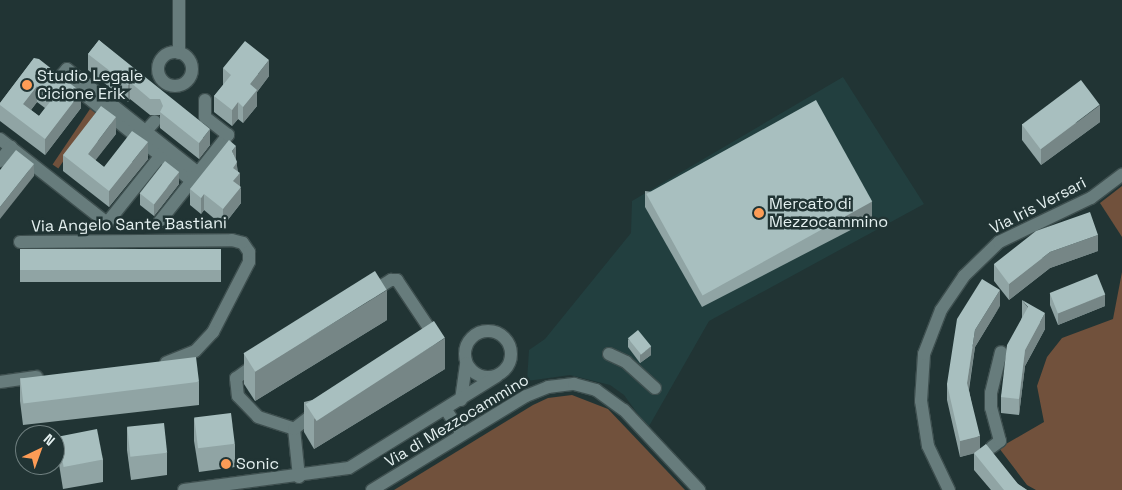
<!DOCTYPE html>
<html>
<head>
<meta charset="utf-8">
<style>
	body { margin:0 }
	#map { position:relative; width:1122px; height:490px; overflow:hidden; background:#213434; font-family:"Space Grotesk",sans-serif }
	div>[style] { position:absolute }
	.built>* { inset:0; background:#223f3f }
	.green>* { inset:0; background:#71513c; transform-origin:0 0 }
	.roads { filter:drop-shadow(1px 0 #3e4f4f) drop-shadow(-1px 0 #3e4f4f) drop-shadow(0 1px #3e4f4f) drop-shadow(0 -1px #3e4f4f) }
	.minor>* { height:12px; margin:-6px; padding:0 6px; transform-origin:6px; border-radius:6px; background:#677c7c }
	.minor>.ring { margin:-6px; padding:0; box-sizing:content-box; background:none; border:12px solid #677c7c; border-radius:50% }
	.wall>* { inset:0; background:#90a4a4; transform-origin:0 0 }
	.shaded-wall>* { inset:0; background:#768686; transform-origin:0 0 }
	.building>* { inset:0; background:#a8bfbf; transform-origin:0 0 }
	.dots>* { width:14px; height:14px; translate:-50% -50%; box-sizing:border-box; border:2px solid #213434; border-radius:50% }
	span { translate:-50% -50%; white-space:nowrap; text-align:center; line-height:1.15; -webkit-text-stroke:5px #213434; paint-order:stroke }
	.poi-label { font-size:16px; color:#e4f0f0 }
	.left { translate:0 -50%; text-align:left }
	.street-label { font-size:16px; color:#e4f0f0 }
	.north { position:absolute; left:15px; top:425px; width:50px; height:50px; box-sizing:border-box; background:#213434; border:1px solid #6f7f7f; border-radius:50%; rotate:42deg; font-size:14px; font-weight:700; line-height:20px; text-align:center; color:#e4f0f0 }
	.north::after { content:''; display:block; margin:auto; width:18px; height:22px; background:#fd9c56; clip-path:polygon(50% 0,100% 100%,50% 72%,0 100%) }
</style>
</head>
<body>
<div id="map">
	<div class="built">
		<i style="clip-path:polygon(843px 77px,924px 204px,709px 321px,648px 428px,624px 395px,610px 385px,570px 375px,527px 381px,529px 350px,545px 339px,631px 233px,632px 201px)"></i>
	</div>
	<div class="green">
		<i style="left:90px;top:109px;width:7px;height:67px;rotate:34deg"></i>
		<i style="clip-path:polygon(1122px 186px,1122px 237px,1100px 203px)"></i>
		<i style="clip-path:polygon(1122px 272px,1122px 490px,1036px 490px,1027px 485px,999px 448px,1044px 422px,1037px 386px,1047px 357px,1062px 338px,1113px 319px)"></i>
		<i style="clip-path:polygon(572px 395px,608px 409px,685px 490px,394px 490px,533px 405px,548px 398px)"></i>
	</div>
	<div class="roads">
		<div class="minor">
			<i style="left:179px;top:0;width:53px;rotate:90deg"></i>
			<i class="ring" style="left:158px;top:52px;width:22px;height:22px"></i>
			<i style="left:146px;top:131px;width:13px;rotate:-48deg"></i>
			<i style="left:0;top:139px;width:136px;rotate:38.1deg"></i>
			<i style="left:107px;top:223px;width:93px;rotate:-51.5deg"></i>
			<i style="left:0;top:161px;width:18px;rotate:-52deg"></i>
			<i style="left:192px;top:181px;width:168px;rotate:-141.3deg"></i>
			<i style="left:61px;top:76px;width:9px;rotate:-49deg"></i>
			<i style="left:67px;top:69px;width:167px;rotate:38.4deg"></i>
			<i style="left:160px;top:221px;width:110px;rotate:-51.7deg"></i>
			<i style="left:228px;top:135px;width:29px;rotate:-142deg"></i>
			<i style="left:205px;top:117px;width:17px;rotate:-90deg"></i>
			<i style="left:20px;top:242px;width:212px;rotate:-0.5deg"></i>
			<i style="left:232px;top:240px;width:11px;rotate:15deg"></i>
			<i style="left:243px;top:243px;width:11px;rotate:56deg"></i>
			<i style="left:249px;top:252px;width:10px;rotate:90deg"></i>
			<i style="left:249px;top:262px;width:79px;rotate:117.2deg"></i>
			<i style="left:213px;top:332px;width:26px;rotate:133deg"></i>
			<i style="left:195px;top:351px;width:31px;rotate:158deg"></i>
			<i style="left:370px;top:293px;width:25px;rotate:-32deg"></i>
			<i style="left:391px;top:280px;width:6px"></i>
			<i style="left:397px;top:280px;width:61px;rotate:56.3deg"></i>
			<i style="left:431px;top:331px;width:9px;rotate:96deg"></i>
			<i class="ring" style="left:465px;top:331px;width:34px;height:34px"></i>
			<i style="left:609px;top:354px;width:19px;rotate:25deg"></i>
			<i style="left:626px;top:362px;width:39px;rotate:42deg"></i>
			<i style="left:257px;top:363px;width:26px;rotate:144deg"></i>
			<i style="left:236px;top:378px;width:18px;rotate:84deg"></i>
			<i style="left:238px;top:396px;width:29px;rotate:46deg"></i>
			<i style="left:258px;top:417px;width:38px;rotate:18deg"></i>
			<i style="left:0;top:382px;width:37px;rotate:-8deg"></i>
			<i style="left:461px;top:400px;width:37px;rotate:-82deg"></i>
			<i style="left:446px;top:410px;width:29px;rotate:56deg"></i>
			<i style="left:992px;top:447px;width:10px;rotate:-37deg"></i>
			<i style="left:1000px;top:441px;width:34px;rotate:-105deg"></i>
			<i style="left:991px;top:408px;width:15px;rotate:-90deg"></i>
			<i style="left:991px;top:393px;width:42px;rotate:-76.3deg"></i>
			<i style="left:299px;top:477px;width:48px;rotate:-95.9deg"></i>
			<i style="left:294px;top:429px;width:31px;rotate:-38deg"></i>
			<i style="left:184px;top:490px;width:166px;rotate:-7.6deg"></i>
			<i style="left:349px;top:468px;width:174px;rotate:-31.9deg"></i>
			<i style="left:372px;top:490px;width:180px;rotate:-31.4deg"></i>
			<i style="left:526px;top:396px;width:24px;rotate:-22deg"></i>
			<i style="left:548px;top:387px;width:26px;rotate:-7deg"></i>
			<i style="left:574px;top:384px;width:23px;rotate:15deg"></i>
			<i style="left:596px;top:390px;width:34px;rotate:36deg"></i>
			<i style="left:624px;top:410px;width:110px;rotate:46.8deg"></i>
			<i style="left:949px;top:490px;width:49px;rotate:-115.5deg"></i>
			<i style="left:928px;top:446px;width:46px;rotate:-98.8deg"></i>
			<i style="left:921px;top:401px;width:47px;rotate:-86.3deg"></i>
			<i style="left:924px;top:354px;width:47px;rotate:-68.9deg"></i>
			<i style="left:941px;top:310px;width:41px;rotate:-55.9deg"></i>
			<i style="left:964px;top:276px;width:49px;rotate:-44.2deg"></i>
			<i style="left:999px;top:242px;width:102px;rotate:-25.6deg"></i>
			<i style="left:1091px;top:198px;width:39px;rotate:-37deg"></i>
		</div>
	</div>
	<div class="wall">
		<i style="clip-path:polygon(99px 40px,210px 145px,199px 159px,160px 128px,160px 115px,150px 115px,130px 99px,128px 102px,88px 70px,88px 54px)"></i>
		<i style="clip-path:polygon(evenodd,34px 58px,81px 108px,45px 155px,0 121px,0 103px,34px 58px,37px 102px,45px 108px,39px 116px,31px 110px,37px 102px)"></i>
		<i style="clip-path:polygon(223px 68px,269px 76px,257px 92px,257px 106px,243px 123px,238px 119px,232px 126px,214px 112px,214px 96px,223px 85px)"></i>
		<i style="clip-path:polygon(1100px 122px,1041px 165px,1022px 140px,1022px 124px)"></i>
		<i style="clip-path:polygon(116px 134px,95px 160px,104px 167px,148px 159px,109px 207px,63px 171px,63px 155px)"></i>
		<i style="clip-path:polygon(236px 159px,240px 186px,241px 203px,223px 226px,204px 210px,201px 214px,190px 205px,190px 189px)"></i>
		<i style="clip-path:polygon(179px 184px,154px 216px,140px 205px,140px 193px)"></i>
		<i style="clip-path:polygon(645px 191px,872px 219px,702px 307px,645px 207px)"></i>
		<i style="left:221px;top:249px;width:33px;height:201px;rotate:90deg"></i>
		<i style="clip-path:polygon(1098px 251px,1050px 268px,1009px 300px,994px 281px,994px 264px)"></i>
		<i style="clip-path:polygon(1050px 293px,1105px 306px,1058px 325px,1050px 305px)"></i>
		<i style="clip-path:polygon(1022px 300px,1045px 329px,1025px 366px,1019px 415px,1001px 413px,1001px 397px,1022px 317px)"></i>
		<i style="clip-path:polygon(1000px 306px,975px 347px,969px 390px,980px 449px,1018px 484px,1027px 490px,991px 490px,974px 470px,974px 453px,960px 457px,947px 400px,947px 384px)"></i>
		<i style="clip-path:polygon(387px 320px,255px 401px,244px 384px,244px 353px)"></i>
		<i style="clip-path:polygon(628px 339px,651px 355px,640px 363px,628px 347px)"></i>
		<i style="clip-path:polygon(445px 369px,314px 449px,304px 432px,304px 402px)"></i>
		<i style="clip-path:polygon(20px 378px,199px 382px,199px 405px,23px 425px,20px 401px)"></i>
		<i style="clip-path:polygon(194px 418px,235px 444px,235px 467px,199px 472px,194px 441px)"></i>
		<i style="clip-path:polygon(127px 427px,167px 453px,167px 475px,131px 480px,127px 450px)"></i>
		<i style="clip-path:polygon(58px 436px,103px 459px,103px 482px,63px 489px,58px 458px)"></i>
	</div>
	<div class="shaded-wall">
		<i style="clip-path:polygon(269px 60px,269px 76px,257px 92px,257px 106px,243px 123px,243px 107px,250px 84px)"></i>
		<i style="clip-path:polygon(130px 82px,130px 99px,128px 102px,128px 85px)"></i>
		<i style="clip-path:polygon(37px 86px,37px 102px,23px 120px,23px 104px)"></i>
		<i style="clip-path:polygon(81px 92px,81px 108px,45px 155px,45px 139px)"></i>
		<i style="clip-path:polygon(238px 102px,238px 119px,232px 126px,232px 110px)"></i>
		<i style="clip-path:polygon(1100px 105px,1100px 122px,1041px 165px,1041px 149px)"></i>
		<i style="clip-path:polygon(116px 117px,116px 134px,88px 170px,88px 154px)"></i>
		<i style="clip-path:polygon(210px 129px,210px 145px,199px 159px,199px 143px)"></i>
		<i style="clip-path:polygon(148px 142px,148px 159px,109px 207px,109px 191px)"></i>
		<i style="clip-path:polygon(236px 146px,236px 162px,232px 151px)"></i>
		<i style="clip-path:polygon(237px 162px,237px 176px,240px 173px,240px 189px,241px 187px,241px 203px,223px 226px,223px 209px,233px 168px)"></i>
		<i style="clip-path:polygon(34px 164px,34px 176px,0 219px,0 207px)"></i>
		<i style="clip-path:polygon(179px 172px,179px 184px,154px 216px,154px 204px)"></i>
		<i style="clip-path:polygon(204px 194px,204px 210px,201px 214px,201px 198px)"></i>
		<i style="left:872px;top:202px;width:17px;height:192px;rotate:90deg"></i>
		<i style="clip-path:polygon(1098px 235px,1098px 251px,1050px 268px,1009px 300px,1009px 284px,1050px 252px)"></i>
		<i style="clip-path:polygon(387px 290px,387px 320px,255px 401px,255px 371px)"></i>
		<i style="clip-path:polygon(1000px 290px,1000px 306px,975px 347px,967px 399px,967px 383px,975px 330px)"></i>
		<i style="clip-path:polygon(1105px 294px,1105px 306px,1058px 325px,1058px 313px)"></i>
		<i style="clip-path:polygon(1045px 313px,1045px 329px,1025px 366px,1019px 415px,1019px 399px,1025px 350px)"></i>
		<i style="clip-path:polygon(445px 338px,445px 369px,314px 449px,314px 419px)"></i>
		<i style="clip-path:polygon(651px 346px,651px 355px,640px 363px,640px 355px)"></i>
		<i style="clip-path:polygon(980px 436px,980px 452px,960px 457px,960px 441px)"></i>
	</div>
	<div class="building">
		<i style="clip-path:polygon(99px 40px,210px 129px,199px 143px,160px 112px,163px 106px,160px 99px,150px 99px,130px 82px,128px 85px,88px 54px)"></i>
		<i style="clip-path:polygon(245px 41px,269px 60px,250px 84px,257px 90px,243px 107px,238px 102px,232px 110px,214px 96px,231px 75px,223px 68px)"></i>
		<i style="clip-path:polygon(evenodd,34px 58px,39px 59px,81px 92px,45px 139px,0 105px,0 103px,34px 58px,37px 86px,53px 98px,39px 116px,23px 104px,37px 86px)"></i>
		<i style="left:1081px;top:80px;width:31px;height:74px;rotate:53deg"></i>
		<i style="left:816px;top:100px;width:116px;height:194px;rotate:61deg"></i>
		<i style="clip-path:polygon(101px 106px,116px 117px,88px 154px,104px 167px,132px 131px,148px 142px,109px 191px,63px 155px)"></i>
		<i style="clip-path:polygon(229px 140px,236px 146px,232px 151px,237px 162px,233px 168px,240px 173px,233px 181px,241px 187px,223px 209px,204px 194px,201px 198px,190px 189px)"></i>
		<i style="clip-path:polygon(16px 150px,34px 164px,0 207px,0 170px)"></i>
		<i style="left:165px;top:161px;width:18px;height:41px;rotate:38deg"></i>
		<i style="clip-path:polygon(1090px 212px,1098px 235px,1050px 252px,1009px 284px,994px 264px,1036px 231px)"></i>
		<i style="left:221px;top:249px;width:21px;height:201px;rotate:90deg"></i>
		<i style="left:375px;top:271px;width:22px;height:155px;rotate:58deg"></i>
		<i style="left:1097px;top:274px;width:22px;height:51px;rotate:68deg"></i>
		<i style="clip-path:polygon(982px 279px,1000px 290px,975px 330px,967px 383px,980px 436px,960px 441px,947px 384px,957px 319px)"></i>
		<i style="clip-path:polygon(1022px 300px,1045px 313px,1025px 350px,1019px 399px,1001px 397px,1007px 345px,1028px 307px)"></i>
		<i style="left:434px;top:321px;width:20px;height:153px;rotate:57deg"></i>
		<i style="left:638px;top:330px;width:21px;height:13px;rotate:51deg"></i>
		<i style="left:196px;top:357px;width:25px;height:177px;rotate:83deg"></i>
		<i style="left:231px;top:413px;width:31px;height:37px;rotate:83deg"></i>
		<i style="left:164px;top:423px;width:30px;height:37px;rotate:84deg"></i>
		<i style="left:97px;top:429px;width:31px;height:40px;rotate:79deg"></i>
		<i style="clip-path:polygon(986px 444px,1018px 484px,1027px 490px,1004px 490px,974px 453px)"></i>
	</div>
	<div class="dots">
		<i style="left:27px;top:85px;background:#fd9c56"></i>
		<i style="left:759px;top:213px;background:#fd9c56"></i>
		<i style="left:226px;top:464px;background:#fd9c56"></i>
	</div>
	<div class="poi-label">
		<span class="left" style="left:37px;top:85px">Studio Legale<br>Cicione Erik</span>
		<span class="left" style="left:769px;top:213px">Mercato di<br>Mezzocammino</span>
		<span class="left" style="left:236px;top:464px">Sonic</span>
	</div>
	<div class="street-label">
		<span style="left:1038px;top:206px;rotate:-27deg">Via Iris Versari</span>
		<span style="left:129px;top:225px;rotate:-1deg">Via Angelo Sante Bastiani</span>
		<span style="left:457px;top:421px;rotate:-31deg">Via di Mezzocammino</span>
	</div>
	<div class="north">N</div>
</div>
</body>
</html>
